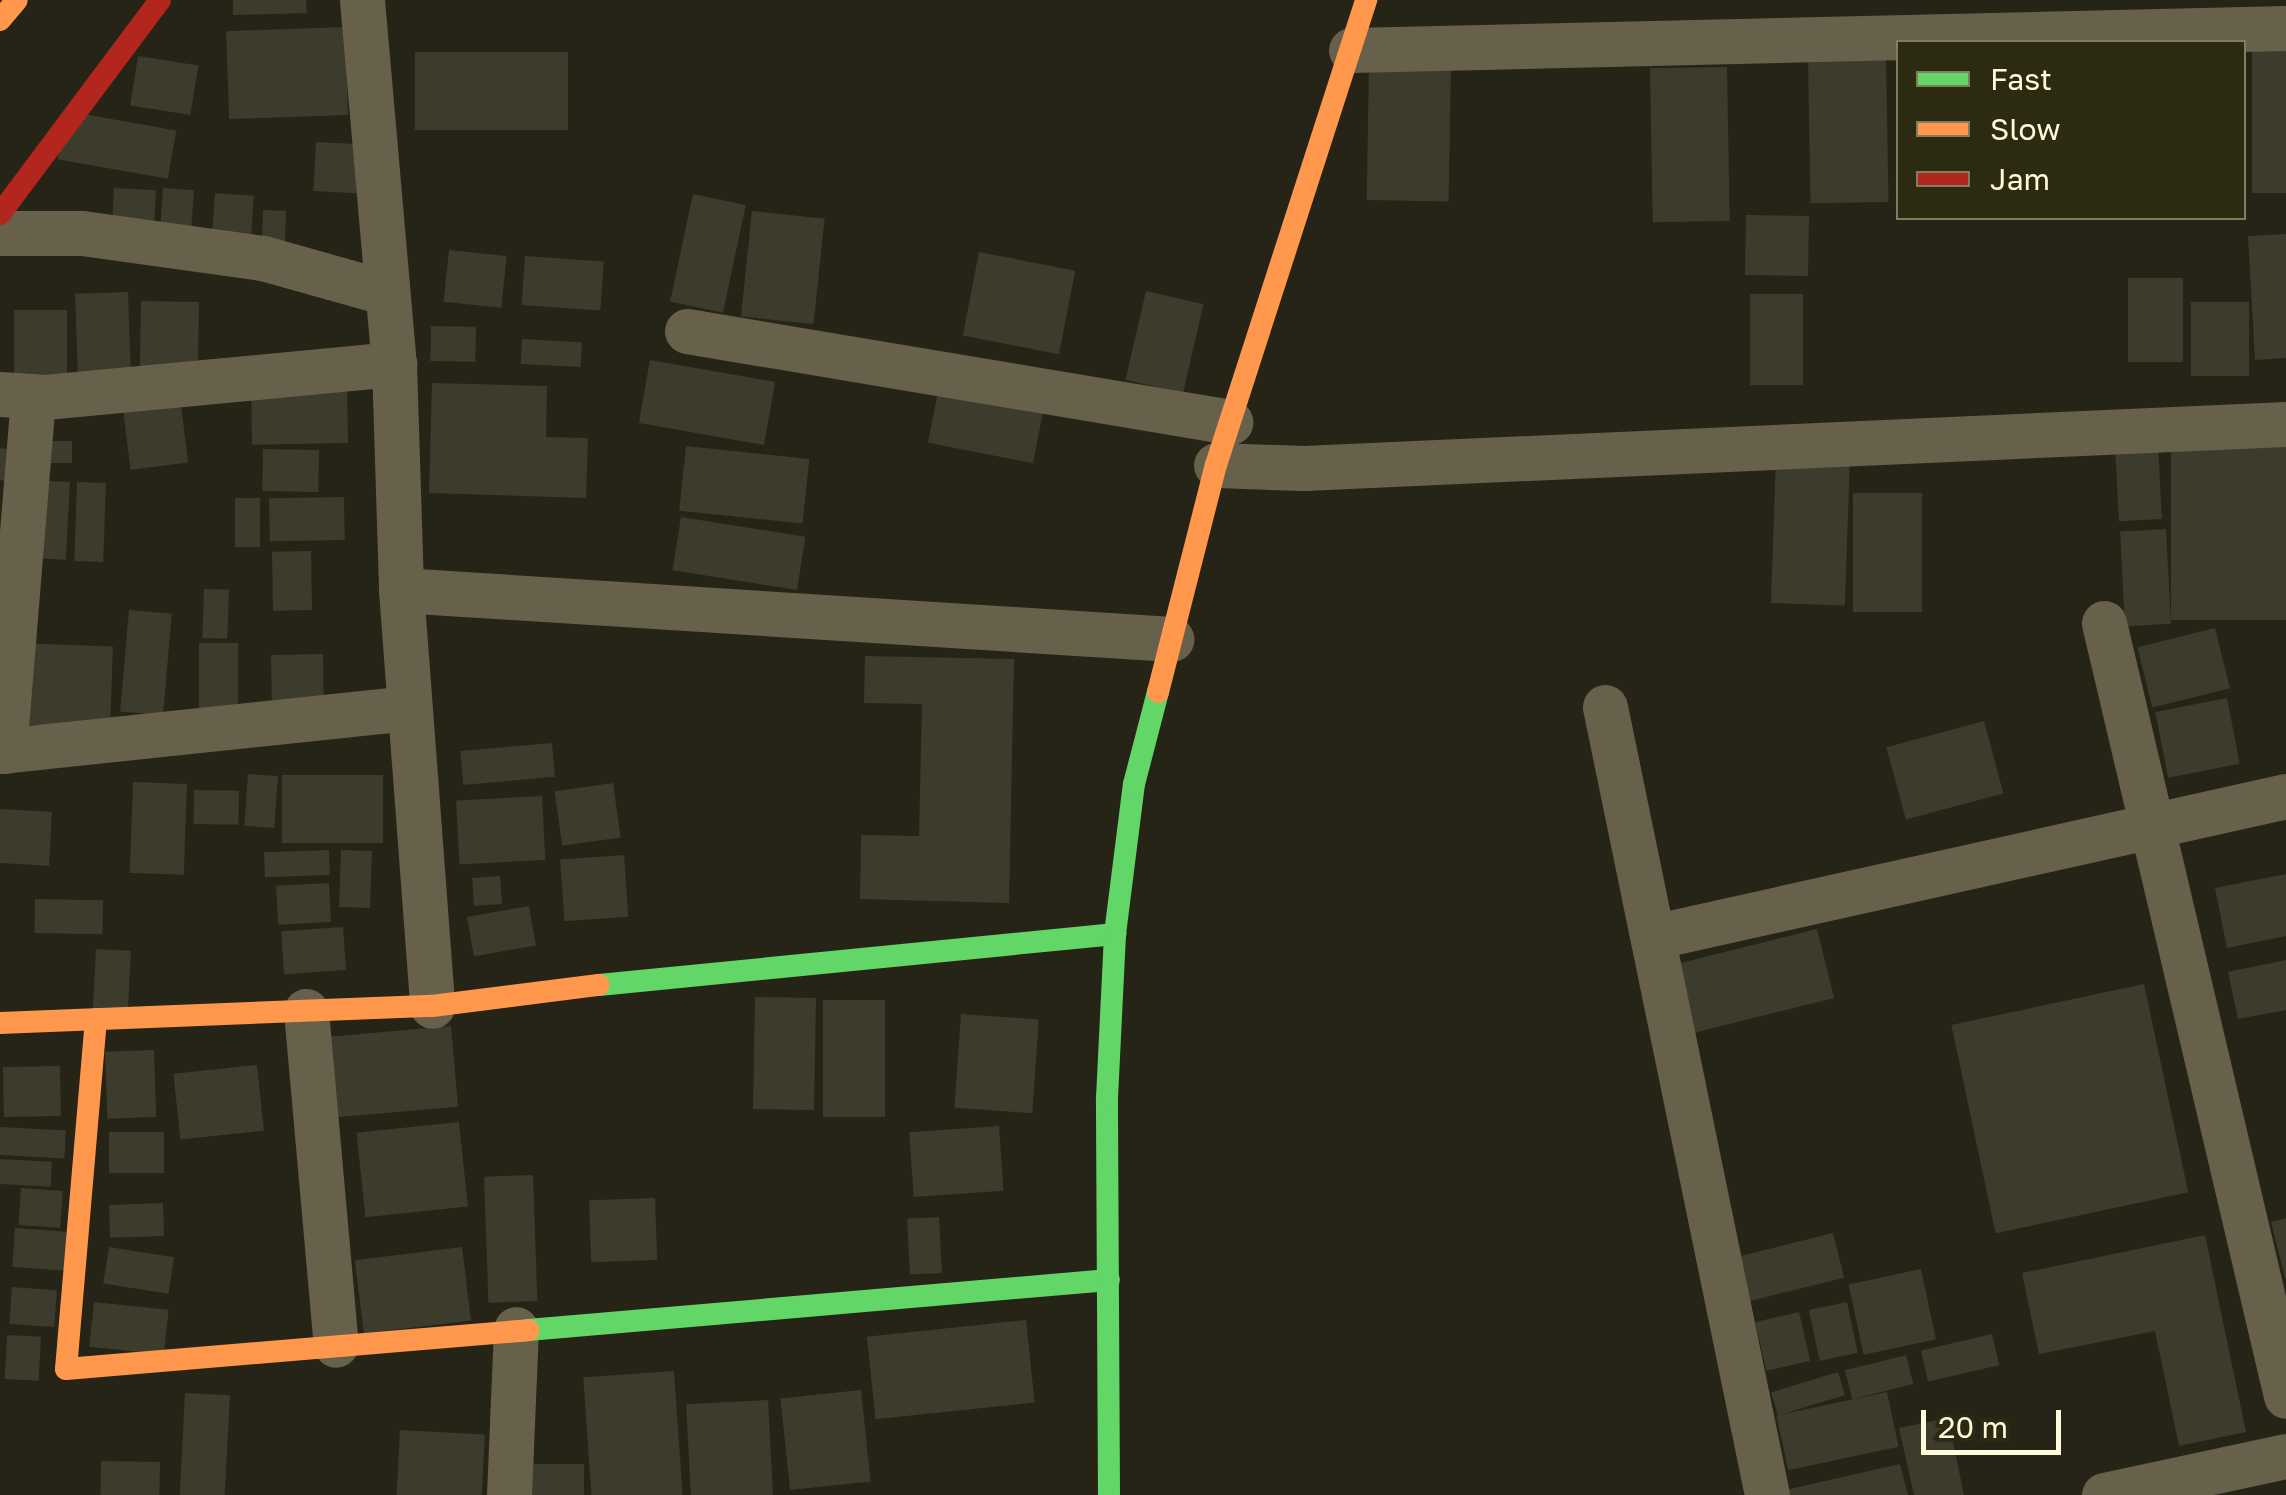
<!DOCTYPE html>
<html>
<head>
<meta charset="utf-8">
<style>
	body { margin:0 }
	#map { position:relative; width:2286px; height:1495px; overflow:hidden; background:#262416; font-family:"Golos Text",sans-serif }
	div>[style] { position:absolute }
	.building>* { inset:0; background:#3d3b2b; transform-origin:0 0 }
	.street>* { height:45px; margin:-22.5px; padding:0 22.5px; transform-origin:22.5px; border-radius:22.5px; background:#67614c }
	.fast>* { height:22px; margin:-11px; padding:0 11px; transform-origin:11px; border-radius:11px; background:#63d668 }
	.slow>* { height:22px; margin:-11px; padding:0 11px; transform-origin:11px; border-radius:11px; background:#ff974d }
	.jam>* { height:22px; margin:-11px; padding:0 11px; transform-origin:11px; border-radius:11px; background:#b3261e }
	span { translate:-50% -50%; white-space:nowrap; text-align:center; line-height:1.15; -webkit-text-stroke:10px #2c2a10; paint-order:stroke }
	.legend { position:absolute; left:1896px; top:40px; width:350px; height:180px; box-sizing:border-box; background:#2c2a10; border:2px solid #807d61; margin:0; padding:12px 18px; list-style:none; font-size:30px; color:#fffadb }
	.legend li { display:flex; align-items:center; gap:20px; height:50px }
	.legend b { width:50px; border:2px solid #807d61 }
	.scale { position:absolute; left:1921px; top:1410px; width:140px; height:45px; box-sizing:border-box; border:5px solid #fffadb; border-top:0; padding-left:12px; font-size:30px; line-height:35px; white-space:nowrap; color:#fffadb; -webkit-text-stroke:8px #2c2a10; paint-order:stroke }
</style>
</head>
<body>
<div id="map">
	<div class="building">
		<i style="clip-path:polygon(233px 0,306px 0,307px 13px,233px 15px)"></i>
		<i style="left:345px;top:27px;width:88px;height:119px;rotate:88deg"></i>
		<i style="left:2252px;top:50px;width:34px;height:143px"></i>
		<i style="left:415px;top:52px;width:153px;height:78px"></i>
		<i style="left:138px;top:56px;width:61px;height:50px;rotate:9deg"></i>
		<i style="left:1886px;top:57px;width:145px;height:78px;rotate:89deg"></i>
		<i style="left:1369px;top:65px;width:82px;height:135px;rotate:1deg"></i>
		<i style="left:1727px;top:67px;width:154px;height:77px;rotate:89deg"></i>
		<i style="left:66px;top:111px;width:112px;height:49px;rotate:10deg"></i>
		<i style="left:316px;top:142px;width:44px;height:49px;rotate:3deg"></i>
		<i style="left:114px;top:188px;width:42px;height:33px;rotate:3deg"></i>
		<i style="left:163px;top:188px;width:31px;height:41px;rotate:4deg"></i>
		<i style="left:215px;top:193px;width:39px;height:40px;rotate:4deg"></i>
		<i style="left:693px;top:194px;width:54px;height:110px;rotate:12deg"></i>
		<i style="left:263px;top:210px;width:23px;height:33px;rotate:2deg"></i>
		<i style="left:752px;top:211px;width:73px;height:106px;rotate:6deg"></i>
		<i style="left:1746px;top:215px;width:63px;height:60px;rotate:1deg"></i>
		<i style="clip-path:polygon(2286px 234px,2286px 358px,2255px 360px,2248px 236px)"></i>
		<i style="left:449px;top:250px;width:58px;height:52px;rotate:6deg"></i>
		<i style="left:979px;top:252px;width:98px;height:85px;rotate:11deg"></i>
		<i style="left:525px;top:256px;width:79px;height:49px;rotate:4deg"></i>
		<i style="left:2128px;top:278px;width:55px;height:84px"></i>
		<i style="left:1146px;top:291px;width:59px;height:91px;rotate:13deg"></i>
		<i style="left:128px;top:292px;width:92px;height:53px;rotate:88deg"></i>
		<i style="left:1750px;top:294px;width:53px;height:91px"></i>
		<i style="left:141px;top:301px;width:58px;height:77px;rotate:1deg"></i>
		<i style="left:2191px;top:302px;width:58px;height:74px"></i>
		<i style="left:14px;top:310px;width:53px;height:70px"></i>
		<i style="left:431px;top:326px;width:45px;height:35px;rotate:1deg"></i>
		<i style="left:522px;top:339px;width:60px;height:25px;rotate:3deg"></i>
		<i style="left:650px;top:360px;width:127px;height:64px;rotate:10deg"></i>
		<i style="left:940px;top:381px;width:107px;height:63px;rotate:11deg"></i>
		<i style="left:347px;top:382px;width:61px;height:96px;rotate:89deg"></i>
		<i style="clip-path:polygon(432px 383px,547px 386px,546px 437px,588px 438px,586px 498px,429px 493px)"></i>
		<i style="left:181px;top:405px;width:58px;height:58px;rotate:83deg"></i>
		<i style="left:72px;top:441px;width:22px;height:30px;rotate:90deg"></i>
		<i style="left:2158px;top:445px;width:74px;height:43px;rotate:87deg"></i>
		<i style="left:2286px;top:445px;width:175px;height:115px;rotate:90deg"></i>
		<i style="left:686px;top:446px;width:124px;height:65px;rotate:6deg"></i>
		<i style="clip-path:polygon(0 448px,13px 450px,8px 482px,0 480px)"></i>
		<i style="left:263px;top:449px;width:56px;height:42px;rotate:1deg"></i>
		<i style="left:1776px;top:457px;width:74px;height:146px;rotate:2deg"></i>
		<i style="left:33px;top:480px;width:37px;height:78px;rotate:3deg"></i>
		<i style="left:77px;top:482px;width:29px;height:79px;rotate:2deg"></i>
		<i style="left:1853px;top:493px;width:69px;height:119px"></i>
		<i style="left:344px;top:497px;width:43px;height:75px;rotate:89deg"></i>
		<i style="left:235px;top:498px;width:25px;height:49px"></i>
		<i style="left:681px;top:517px;width:126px;height:54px;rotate:9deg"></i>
		<i style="left:2166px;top:529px;width:95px;height:46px;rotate:87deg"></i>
		<i style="left:311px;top:551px;width:59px;height:39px;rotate:89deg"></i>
		<i style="left:204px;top:589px;width:25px;height:49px;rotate:2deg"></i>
		<i style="left:129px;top:610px;width:43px;height:102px;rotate:5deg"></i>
		<i style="left:2215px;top:628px;width:62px;height:80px;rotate:76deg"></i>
		<i style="left:16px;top:643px;width:97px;height:82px;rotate:2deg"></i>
		<i style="left:238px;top:643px;width:71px;height:39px;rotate:90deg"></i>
		<i style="left:323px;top:654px;width:45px;height:52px;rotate:89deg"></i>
		<i style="clip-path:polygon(865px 656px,1014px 659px,1009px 903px,860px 899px,861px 835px,919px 836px,922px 704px,864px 703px)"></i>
		<i style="left:2227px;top:698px;width:67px;height:73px;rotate:79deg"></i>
		<i style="left:1984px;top:721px;width:75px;height:101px;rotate:75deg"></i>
		<i style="left:552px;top:743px;width:34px;height:92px;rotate:85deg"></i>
		<i style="left:248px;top:774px;width:30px;height:52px;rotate:4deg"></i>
		<i style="left:383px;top:775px;width:68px;height:101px;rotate:90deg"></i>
		<i style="left:133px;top:782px;width:54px;height:91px;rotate:2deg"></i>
		<i style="left:613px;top:783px;width:55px;height:59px;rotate:82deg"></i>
		<i style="left:194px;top:790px;width:45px;height:34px;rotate:1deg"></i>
		<i style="left:542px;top:796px;width:64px;height:86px;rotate:87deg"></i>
		<i style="left:0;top:809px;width:52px;height:54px;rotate:3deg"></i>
		<i style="left:329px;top:850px;width:25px;height:65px;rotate:88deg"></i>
		<i style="left:341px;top:850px;width:31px;height:57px;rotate:2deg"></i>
		<i style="left:624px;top:855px;width:62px;height:64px;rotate:86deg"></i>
		<i style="clip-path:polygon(2286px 874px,2286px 936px,2227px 948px,2215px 888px)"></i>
		<i style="left:500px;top:876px;width:28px;height:28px;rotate:86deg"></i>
		<i style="left:329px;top:883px;width:39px;height:53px;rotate:87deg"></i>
		<i style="left:35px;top:899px;width:68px;height:34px;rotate:1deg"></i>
		<i style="left:529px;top:906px;width:40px;height:63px;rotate:80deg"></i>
		<i style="left:343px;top:927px;width:43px;height:62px;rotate:86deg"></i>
		<i style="left:1817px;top:929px;width:71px;height:153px;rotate:76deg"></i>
		<i style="left:96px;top:949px;width:35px;height:59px;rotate:3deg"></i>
		<i style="clip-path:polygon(2286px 960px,2286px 1010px,2238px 1019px,2228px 972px)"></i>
		<i style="left:2144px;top:984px;width:213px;height:197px;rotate:78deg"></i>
		<i style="left:755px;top:997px;width:61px;height:112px;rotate:1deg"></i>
		<i style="left:823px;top:1000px;width:62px;height:117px"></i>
		<i style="left:961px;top:1014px;width:78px;height:94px;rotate:4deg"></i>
		<i style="left:451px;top:1026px;width:81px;height:122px;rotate:85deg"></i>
		<i style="left:154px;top:1050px;width:67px;height:49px;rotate:88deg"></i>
		<i style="left:257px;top:1065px;width:66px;height:84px;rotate:84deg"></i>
		<i style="left:60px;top:1066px;width:50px;height:57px;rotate:89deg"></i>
		<i style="left:459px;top:1122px;width:85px;height:103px;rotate:84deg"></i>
		<i style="left:999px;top:1126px;width:65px;height:90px;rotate:86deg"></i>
		<i style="left:0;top:1127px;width:66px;height:28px;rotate:3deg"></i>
		<i style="left:109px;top:1132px;width:55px;height:41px"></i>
		<i style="left:0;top:1159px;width:52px;height:25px;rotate:3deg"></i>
		<i style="left:533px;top:1175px;width:126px;height:49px;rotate:88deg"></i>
		<i style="left:21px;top:1188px;width:42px;height:37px;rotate:4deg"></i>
		<i style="left:655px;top:1198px;width:62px;height:66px;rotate:88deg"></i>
		<i style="left:163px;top:1203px;width:33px;height:54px;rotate:88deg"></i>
		<i style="left:939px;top:1217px;width:56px;height:32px;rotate:87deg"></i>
		<i style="clip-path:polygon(2286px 1218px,2286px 1278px,2285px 1278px,2271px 1222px)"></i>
		<i style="left:15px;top:1228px;width:52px;height:39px;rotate:4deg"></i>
		<i style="left:1833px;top:1233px;width:46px;height:100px;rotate:76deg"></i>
		<i style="clip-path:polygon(2205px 1235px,2246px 1432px,2179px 1446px,2155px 1331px,2039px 1354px,2022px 1273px)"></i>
		<i style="left:109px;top:1247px;width:66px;height:37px;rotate:9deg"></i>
		<i style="left:462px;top:1247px;width:74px;height:108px;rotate:83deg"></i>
		<i style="left:1921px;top:1269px;width:72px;height:74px;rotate:78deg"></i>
		<i style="left:12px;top:1287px;width:45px;height:37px;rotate:4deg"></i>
		<i style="left:94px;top:1302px;width:75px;height:45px;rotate:6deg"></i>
		<i style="left:1847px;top:1302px;width:52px;height:39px;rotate:78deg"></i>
		<i style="left:1799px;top:1312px;width:50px;height:45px;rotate:77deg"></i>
		<i style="left:1026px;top:1320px;width:83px;height:160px;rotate:84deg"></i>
		<i style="left:1992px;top:1334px;width:32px;height:73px;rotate:77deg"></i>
		<i style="left:7px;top:1335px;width:34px;height:44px;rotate:3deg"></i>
		<i style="left:1906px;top:1355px;width:30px;height:63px;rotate:76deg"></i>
		<i style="left:674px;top:1371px;width:124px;height:91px;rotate:86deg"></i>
		<i style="left:1838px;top:1372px;width:24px;height:70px;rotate:73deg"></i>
		<i style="left:861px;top:1390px;width:92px;height:81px;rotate:84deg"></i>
		<i style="left:1887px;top:1392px;width:56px;height:113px;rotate:78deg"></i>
		<i style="left:185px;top:1393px;width:45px;height:102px;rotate:3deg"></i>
		<i style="left:768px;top:1400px;width:95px;height:82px;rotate:87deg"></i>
		<i style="clip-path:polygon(1948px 1418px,1964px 1495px,1914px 1495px,1899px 1428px)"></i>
		<i style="left:400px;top:1430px;width:85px;height:65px;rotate:3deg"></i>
		<i style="left:101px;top:1461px;width:59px;height:34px;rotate:1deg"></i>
		<i style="left:584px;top:1464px;width:31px;height:82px;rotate:90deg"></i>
		<i style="clip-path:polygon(1900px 1464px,1908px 1495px,1786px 1495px,1785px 1490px)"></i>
	</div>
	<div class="street">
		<i style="left:362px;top:0;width:365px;rotate:85deg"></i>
		<i style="left:394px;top:364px;width:226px;rotate:88.2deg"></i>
		<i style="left:401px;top:590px;width:417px;rotate:85.7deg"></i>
		<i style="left:1351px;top:50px;width:935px;rotate:-1.35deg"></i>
		<i style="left:0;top:233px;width:82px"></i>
		<i style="left:82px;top:233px;width:183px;rotate:7.9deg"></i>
		<i style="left:263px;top:258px;width:126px;rotate:15.7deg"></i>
		<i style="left:687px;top:331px;width:551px;rotate:9.51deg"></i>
		<i style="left:0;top:394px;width:45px;rotate:3.8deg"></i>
		<i style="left:45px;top:397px;width:351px;rotate:-5.4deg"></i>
		<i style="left:1216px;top:465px;width:88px;rotate:2deg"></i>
		<i style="left:1304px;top:468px;width:983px;rotate:-2.57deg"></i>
		<i style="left:401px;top:590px;width:772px;rotate:3.64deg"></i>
		<i style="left:2104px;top:623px;width:794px;rotate:76.75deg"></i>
		<i style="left:1605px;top:707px;width:804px;rotate:78.38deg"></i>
		<i style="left:0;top:751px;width:410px;rotate:-6deg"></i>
		<i style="left:4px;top:751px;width:356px;rotate:-85.3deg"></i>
		<i style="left:1657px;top:936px;width:644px;rotate:-12.55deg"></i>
		<i style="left:306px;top:1011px;width:335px;rotate:84.9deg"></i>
		<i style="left:509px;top:1495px;width:166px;rotate:-87.6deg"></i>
		<i style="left:2104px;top:1495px;width:186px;rotate:-12.1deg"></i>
	</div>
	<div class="fast">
		<i style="left:599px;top:985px;width:519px;rotate:-5.64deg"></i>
		<i style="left:528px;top:1330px;width:583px;rotate:-4.92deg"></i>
		<i style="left:1109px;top:1495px;width:397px;rotate:-90.3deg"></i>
		<i style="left:1107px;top:1098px;width:164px;rotate:-87.2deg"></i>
		<i style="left:1115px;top:934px;width:151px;rotate:-82.8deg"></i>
		<i style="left:1134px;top:784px;width:95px;rotate:-75.4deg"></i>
	</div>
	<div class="slow">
		<i style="left:0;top:20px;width:26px;rotate:-50deg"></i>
		<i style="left:1158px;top:692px;width:234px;rotate:-75.7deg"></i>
		<i style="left:1216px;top:465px;width:489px;rotate:-72.1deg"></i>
		<i style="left:96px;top:1019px;width:351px;rotate:94.9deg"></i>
		<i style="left:66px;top:1369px;width:464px;rotate:-4.8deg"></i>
		<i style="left:0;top:1023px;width:432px;rotate:-2.3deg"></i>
		<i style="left:432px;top:1006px;width:168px;rotate:-7.2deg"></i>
	</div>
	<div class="jam">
		<i style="left:0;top:214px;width:267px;rotate:-53.2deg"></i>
	</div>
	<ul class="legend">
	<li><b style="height:12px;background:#63d668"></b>Fast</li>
	<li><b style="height:12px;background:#ff974d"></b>Slow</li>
	<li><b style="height:12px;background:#b3261e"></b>Jam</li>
	</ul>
	<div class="scale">20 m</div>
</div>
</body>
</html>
